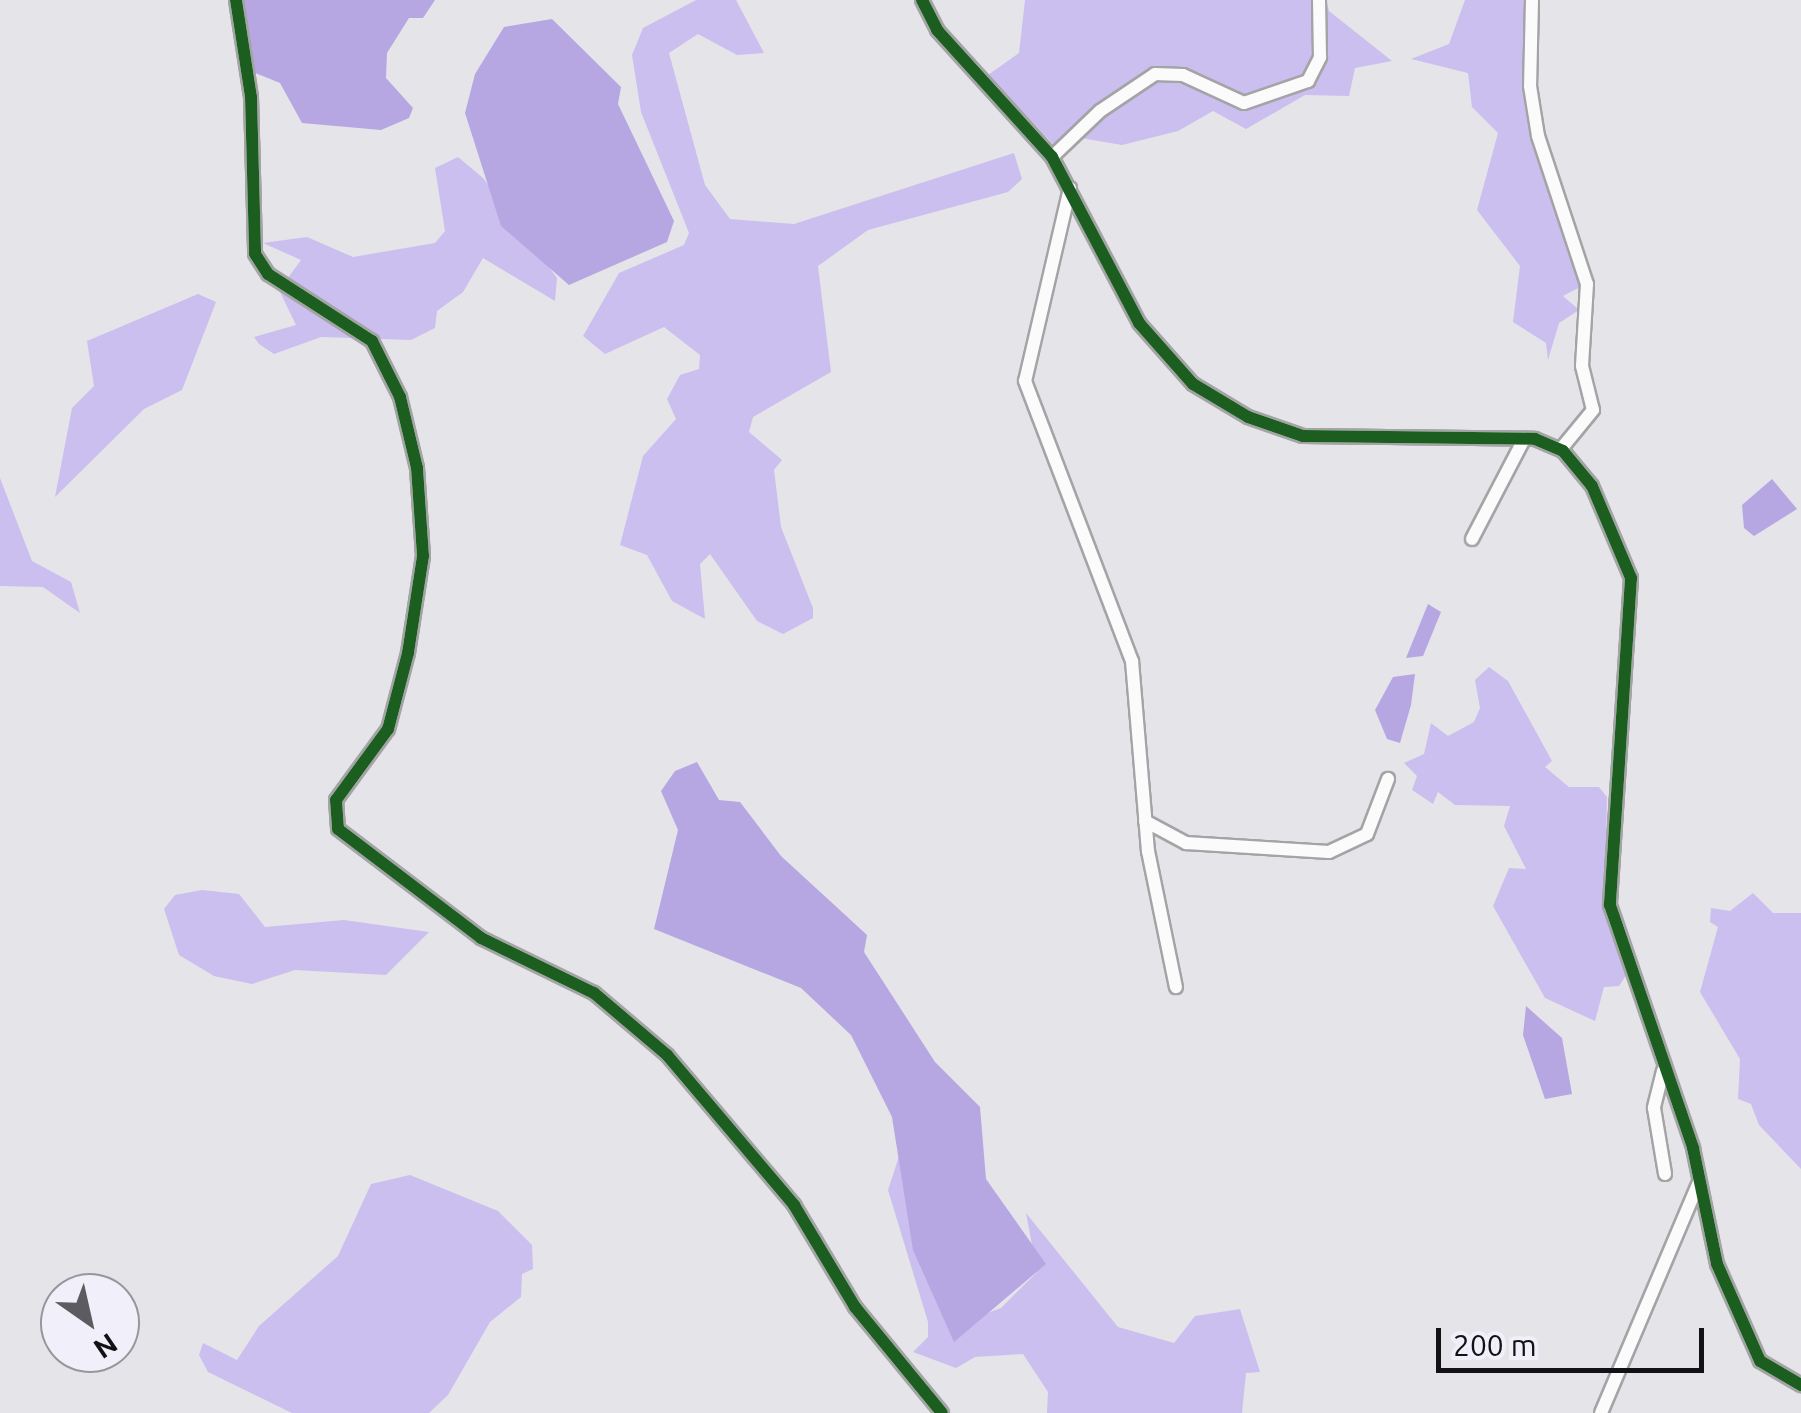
<!DOCTYPE html>
<html>
<head>
<meta charset="utf-8">
<style>
	body { margin:0 }
	#map { position:relative; width:1801px; height:1413px; overflow:hidden; background:#e5e4e9; font-family:Ubuntu,sans-serif }
	div>[style] { position:absolute }
	.forest>* { inset:0; background:#cbbfef }
	.water>* { inset:0; background:#b6a7e3 }
	.roads { filter:drop-shadow(2px 0 #a4a3a6) drop-shadow(-2px 0 #a4a3a6) drop-shadow(0 2px #a4a3a6) drop-shadow(0 -2px #a4a3a6) }
	.minor>* { height:12px; margin:-6px; padding:0 6px; transform-origin:6px; border-radius:6px; background:#fbfbfc }
	.cycleway>* { height:12px; margin:-6px; padding:0 6px; transform-origin:6px; border-radius:6px; background:#1b5e20 }
	span { translate:-50% -50%; white-space:nowrap; text-align:center; line-height:1.15; -webkit-text-stroke:8px #f1eff9; paint-order:stroke }
	.north { position:absolute; left:40px; top:1273px; width:100px; height:100px; box-sizing:border-box; background:#f1eff9; border:2px solid #98969d; border-radius:50%; rotate:146deg; font-size:28px; font-weight:700; line-height:40px; text-align:center; color:#121114 }
	.north::after { content:''; display:block; margin:auto; width:35px; height:45px; background:#5c5b5f; clip-path:polygon(50% 0,100% 100%,50% 72%,0 100%) }
	.scale { position:absolute; left:1436px; top:1328px; width:268px; height:45px; box-sizing:border-box; border:5px solid #121114; border-top:0; padding-left:12px; font-size:30px; line-height:35px; white-space:nowrap; color:#121114; -webkit-text-stroke:8px #f1eff9; paint-order:stroke }
</style>
</head>
<body>
<div id="map">
	<div class="forest">
		<i style="clip-path:polygon(696px 0,736px 0,764px 53px,737px 55px,698px 34px,669px 53px,705px 185px,730px 219px,794px 224px,1014px 153px,1022px 179px,1008px 192px,868px 230px,818px 266px,831px 372px,753px 417px,749px 432px,782px 460px,774px 470px,781px 527px,813px 608px,813px 618px,783px 634px,757px 621px,710px 554px,700px 564px,705px 619px,672px 601px,647px 555px,620px 545px,643px 456px,676px 419px,667px 399px,680px 375px,699px 369px,700px 355px,664px 327px,605px 354px,583px 336px,619px 273px,684px 245px,689px 233px,641px 112px,632px 55px,643px 28px)"></i>
		<i style="clip-path:polygon(1025px 0,1326px 0,1329px 11px,1392px 61px,1355px 68px,1349px 96px,1305px 95px,1246px 129px,1213px 111px,1178px 131px,1122px 145px,1075px 137px,1054px 145px,988px 75px,1019px 53px)"></i>
		<i style="clip-path:polygon(1465px 0,1532px 0,1527px 96px,1588px 267px,1582px 286px,1563px 296px,1579px 310px,1559px 323px,1548px 360px,1546px 343px,1513px 322px,1520px 266px,1477px 210px,1498px 133px,1472px 107px,1468px 73px,1411px 59px,1449px 44px)"></i>
		<i style="clip-path:polygon(458px 157px,483px 178px,557px 278px,555px 301px,483px 258px,463px 292px,437px 311px,435px 328px,411px 340px,321px 337px,274px 354px,259px 344px,254px 337px,296px 325px,279px 290px,301px 260px,263px 243px,307px 237px,353px 257px,435px 243px,445px 231px,435px 168px)"></i>
		<i style="clip-path:polygon(198px 294px,216px 302px,182px 390px,144px 409px,55px 497px,72px 408px,94px 386px,87px 341px)"></i>
		<i style="clip-path:polygon(0 478px,32px 561px,71px 582px,80px 613px,43px 587px,0 586px)"></i>
		<i style="clip-path:polygon(1489px 667px,1508px 681px,1552px 761px,1545px 767px,1569px 787px,1599px 787px,1607px 797px,1605px 892px,1627px 974px,1619px 986px,1604px 987px,1595px 1021px,1545px 998px,1493px 906px,1509px 868px,1526px 869px,1504px 826px,1510px 806px,1455px 805px,1438px 792px,1433px 804px,1412px 790px,1417px 776px,1404px 763px,1424px 754px,1431px 723px,1448px 736px,1474px 722px,1480px 708px,1475px 680px)"></i>
		<i style="clip-path:polygon(202px 890px,239px 894px,265px 927px,344px 920px,429px 932px,386px 975px,295px 970px,252px 984px,214px 976px,179px 955px,164px 909px,175px 895px)"></i>
		<i style="clip-path:polygon(1753px 893px,1773px 913px,1801px 913px,1801px 1169px,1759px 1125px,1751px 1104px,1738px 1099px,1740px 1059px,1700px 992px,1718px 927px,1710px 922px,1711px 908px,1730px 911px)"></i>
		<i style="clip-path:polygon(906px 1135px,971px 1319px,1001px 1308px,1037px 1272px,1026px 1213px,1118px 1327px,1174px 1343px,1195px 1316px,1240px 1309px,1260px 1372px,1246px 1373px,1242px 1413px,1047px 1413px,1048px 1392px,1023px 1354px,975px 1357px,956px 1368px,913px 1352px,928px 1337px,928px 1322px,888px 1190px)"></i>
		<i style="clip-path:polygon(410px 1175px,498px 1211px,532px 1245px,533px 1269px,522px 1274px,521px 1297px,490px 1322px,448px 1395px,429px 1413px,292px 1413px,208px 1372px,199px 1355px,203px 1343px,237px 1360px,259px 1326px,338px 1256px,371px 1184px)"></i>
	</div>
	<div class="water">
		<i style="clip-path:polygon(241px 0,435px 0,423px 18px,409px 18px,387px 53px,386px 78px,413px 108px,409px 118px,381px 130px,302px 123px,280px 83px,253px 72px)"></i>
		<i style="clip-path:polygon(552px 19px,621px 87px,618px 104px,674px 221px,667px 242px,569px 285px,501px 226px,465px 113px,475px 74px,504px 27px)"></i>
		<i style="clip-path:polygon(1772px 479px,1797px 509px,1754px 536px,1744px 528px,1742px 505px)"></i>
		<i style="clip-path:polygon(1428px 604px,1441px 612px,1423px 656px,1406px 658px)"></i>
		<i style="clip-path:polygon(1415px 674px,1411px 705px,1400px 743px,1387px 739px,1375px 710px,1393px 677px)"></i>
		<i style="clip-path:polygon(697px 762px,719px 800px,740px 802px,781px 856px,867px 935px,864px 952px,935px 1062px,980px 1107px,986px 1179px,1046px 1264px,954px 1342px,913px 1250px,892px 1117px,851px 1035px,801px 988px,654px 929px,678px 830px,661px 791px,675px 771px)"></i>
		<i style="clip-path:polygon(1526px 1006px,1562px 1038px,1572px 1094px,1545px 1099px,1523px 1035px)"></i>
	</div>
	<div class="roads">
		<div class="minor">
			<i style="left:236px;top:0;width:98px;rotate:81.2deg"></i>
			<i style="left:251px;top:97px;width:157px;rotate:88.5deg"></i>
			<i style="left:255px;top:254px;width:24px;rotate:57deg"></i>
			<i style="left:268px;top:274px;width:124px;rotate:32.8deg"></i>
			<i style="left:372px;top:341px;width:63px;rotate:63.4deg"></i>
			<i style="left:400px;top:397px;width:73px;rotate:76.5deg"></i>
			<i style="left:417px;top:468px;width:88px;rotate:86.1deg"></i>
			<i style="left:423px;top:556px;width:98px;rotate:98.8deg"></i>
			<i style="left:408px;top:653px;width:79px;rotate:104.7deg"></i>
			<i style="left:388px;top:729px;width:88px;rotate:126.2deg"></i>
			<i style="left:336px;top:800px;width:29px;rotate:86deg"></i>
			<i style="left:338px;top:829px;width:180px;rotate:37.3deg"></i>
			<i style="left:481px;top:938px;width:126px;rotate:26deg"></i>
			<i style="left:594px;top:993px;width:96px;rotate:40.3deg"></i>
			<i style="left:667px;top:1055px;width:197px;rotate:49.7deg"></i>
			<i style="left:794px;top:1205px;width:119px;rotate:59.1deg"></i>
			<i style="left:855px;top:1307px;width:137px;rotate:50.6deg"></i>
			<i style="left:922px;top:0;width:34px;rotate:63deg"></i>
			<i style="left:937px;top:30px;width:171px;rotate:47.8deg"></i>
			<i style="left:1052px;top:157px;width:187px;rotate:62.3deg"></i>
			<i style="left:1139px;top:323px;width:81px;rotate:48.5deg"></i>
			<i style="left:1193px;top:384px;width:64px;rotate:31deg"></i>
			<i style="left:1248px;top:417px;width:58px;rotate:19.1deg"></i>
			<i style="left:1303px;top:436px;width:232px;rotate:0.7deg"></i>
			<i style="left:1535px;top:439px;width:30px;rotate:23deg"></i>
			<i style="left:1563px;top:451px;width:45px;rotate:50.4deg"></i>
			<i style="left:1592px;top:486px;width:100px;rotate:67deg"></i>
			<i style="left:1631px;top:578px;width:328px;rotate:93.7deg"></i>
			<i style="left:1610px;top:905px;width:257px;rotate:71.1deg"></i>
			<i style="left:1693px;top:1148px;width:118px;rotate:78.3deg"></i>
			<i style="left:1717px;top:1264px;width:106px;rotate:66.1deg"></i>
			<i style="left:1760px;top:1361px;width:48px;rotate:30.3deg"></i>
			<i style="left:1532px;top:0;width:86px;rotate:91.3deg"></i>
			<i style="left:1530px;top:86px;width:51px;rotate:80.9deg"></i>
			<i style="left:1538px;top:136px;width:156px;rotate:71.7deg"></i>
			<i style="left:1587px;top:284px;width:82px;rotate:93.5deg"></i>
			<i style="left:1582px;top:366px;width:45px;rotate:76deg"></i>
			<i style="left:1593px;top:410px;width:50px;rotate:129.4deg"></i>
			<i style="left:1052px;top:157px;width:66px;rotate:-43.8deg"></i>
			<i style="left:1100px;top:111px;width:66px;rotate:-33.9deg"></i>
			<i style="left:1155px;top:74px;width:28px;rotate:2deg"></i>
			<i style="left:1183px;top:75px;width:67px;rotate:24.7deg"></i>
			<i style="left:1244px;top:103px;width:68px;rotate:-19deg"></i>
			<i style="left:1308px;top:81px;width:27px;rotate:-63deg"></i>
			<i style="left:1320px;top:57px;width:57px;rotate:-91deg"></i>
			<i style="left:1070px;top:188px;width:198px;rotate:103.1deg"></i>
			<i style="left:1025px;top:381px;width:300px;rotate:69.1deg"></i>
			<i style="left:1132px;top:661px;width:191px;rotate:85.2deg"></i>
			<i style="left:1148px;top:851px;width:139px;rotate:78.4deg"></i>
			<i style="left:1472px;top:539px;width:113px;rotate:-62.5deg"></i>
			<i style="left:1145px;top:821px;width:47px;rotate:28.2deg"></i>
			<i style="left:1186px;top:843px;width:143px;rotate:3.6deg"></i>
			<i style="left:1329px;top:852px;width:42px;rotate:-25.3deg"></i>
			<i style="left:1367px;top:834px;width:59px;rotate:-69.1deg"></i>
			<i style="left:1663px;top:1071px;width:38px;rotate:104deg"></i>
			<i style="left:1654px;top:1108px;width:67px;rotate:80.5deg"></i>
			<i style="left:1601px;top:1413px;width:248px;rotate:-67deg"></i>
		</div>
	</div>
	<div class="cycleway">
		<i style="left:236px;top:0;width:98px;rotate:81.2deg"></i>
		<i style="left:251px;top:97px;width:157px;rotate:88.5deg"></i>
		<i style="left:255px;top:254px;width:24px;rotate:57deg"></i>
		<i style="left:268px;top:274px;width:124px;rotate:32.8deg"></i>
		<i style="left:372px;top:341px;width:63px;rotate:63.4deg"></i>
		<i style="left:400px;top:397px;width:73px;rotate:76.5deg"></i>
		<i style="left:417px;top:468px;width:88px;rotate:86.1deg"></i>
		<i style="left:423px;top:556px;width:98px;rotate:98.8deg"></i>
		<i style="left:408px;top:653px;width:79px;rotate:104.7deg"></i>
		<i style="left:388px;top:729px;width:88px;rotate:126.2deg"></i>
		<i style="left:336px;top:800px;width:29px;rotate:86deg"></i>
		<i style="left:338px;top:829px;width:180px;rotate:37.3deg"></i>
		<i style="left:481px;top:938px;width:126px;rotate:26deg"></i>
		<i style="left:594px;top:993px;width:96px;rotate:40.3deg"></i>
		<i style="left:667px;top:1055px;width:197px;rotate:49.7deg"></i>
		<i style="left:794px;top:1205px;width:119px;rotate:59.1deg"></i>
		<i style="left:855px;top:1307px;width:137px;rotate:50.6deg"></i>
		<i style="left:922px;top:0;width:34px;rotate:63deg"></i>
		<i style="left:937px;top:30px;width:171px;rotate:47.8deg"></i>
		<i style="left:1052px;top:157px;width:187px;rotate:62.3deg"></i>
		<i style="left:1139px;top:323px;width:81px;rotate:48.5deg"></i>
		<i style="left:1193px;top:384px;width:64px;rotate:31deg"></i>
		<i style="left:1248px;top:417px;width:58px;rotate:19.1deg"></i>
		<i style="left:1303px;top:436px;width:232px;rotate:0.7deg"></i>
		<i style="left:1535px;top:439px;width:30px;rotate:23deg"></i>
		<i style="left:1563px;top:451px;width:45px;rotate:50.4deg"></i>
		<i style="left:1592px;top:486px;width:100px;rotate:67deg"></i>
		<i style="left:1631px;top:578px;width:328px;rotate:93.7deg"></i>
		<i style="left:1610px;top:905px;width:257px;rotate:71.1deg"></i>
		<i style="left:1693px;top:1148px;width:118px;rotate:78.3deg"></i>
		<i style="left:1717px;top:1264px;width:106px;rotate:66.1deg"></i>
		<i style="left:1760px;top:1361px;width:48px;rotate:30.3deg"></i>
	</div>
	<div class="north">N</div>
	<div class="scale">200 m</div>
</div>
</body>
</html>
